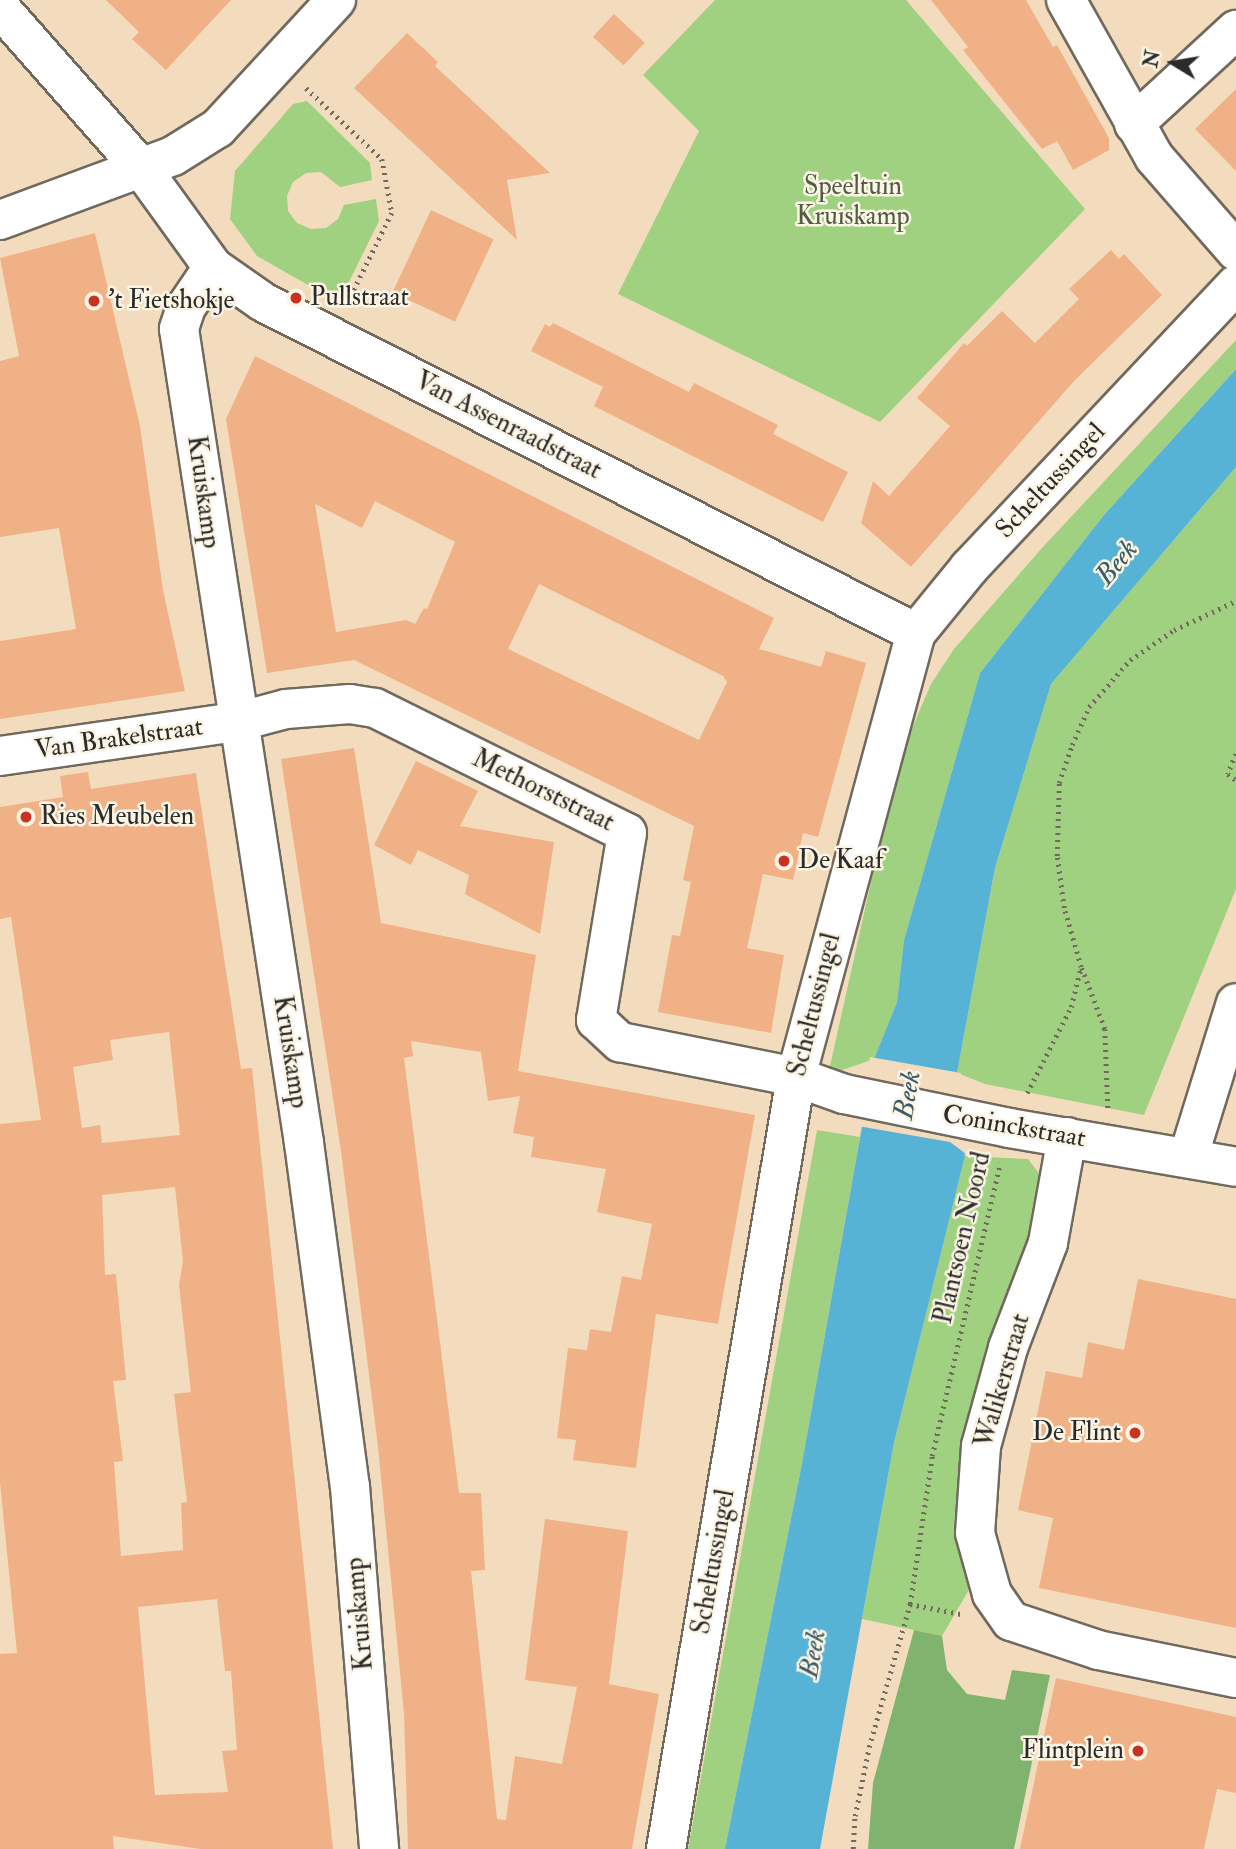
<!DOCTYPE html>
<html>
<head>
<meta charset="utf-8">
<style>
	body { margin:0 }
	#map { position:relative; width:1236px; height:1849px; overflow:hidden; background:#f3dcbe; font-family:"IM FELL Double Pica",serif }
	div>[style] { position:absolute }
	.green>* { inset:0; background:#9fd180 }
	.forest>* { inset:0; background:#7fb36e }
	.water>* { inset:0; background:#57b3d5 }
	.pier>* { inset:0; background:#f3dcbe }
	.building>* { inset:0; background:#f1b186; transform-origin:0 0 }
	.path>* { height:4.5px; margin-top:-2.25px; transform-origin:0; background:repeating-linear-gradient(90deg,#71695e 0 2px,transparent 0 7px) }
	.roads { filter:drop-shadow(2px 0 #71695e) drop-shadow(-2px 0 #71695e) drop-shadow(0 2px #71695e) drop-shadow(0 -2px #71695e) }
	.minor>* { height:38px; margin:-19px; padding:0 19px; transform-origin:19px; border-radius:19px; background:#fff }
	.dots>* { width:19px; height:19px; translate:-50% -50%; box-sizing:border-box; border:4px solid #fcf5e5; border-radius:50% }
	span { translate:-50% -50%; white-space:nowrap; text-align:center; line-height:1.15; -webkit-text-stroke:5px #fcf5e5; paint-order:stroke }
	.park-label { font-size:26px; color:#4e5d44 }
	.poi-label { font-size:26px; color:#2b2b2b }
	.left { translate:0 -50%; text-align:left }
	.right { translate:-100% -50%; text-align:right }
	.street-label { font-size:26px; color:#2b2b2b }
	.water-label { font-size:28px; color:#3a5b66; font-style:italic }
	.north { position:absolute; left:1138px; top:28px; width:70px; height:70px; -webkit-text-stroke:5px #fcf5e5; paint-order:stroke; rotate:281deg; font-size:19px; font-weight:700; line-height:28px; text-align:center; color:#2b2b2b }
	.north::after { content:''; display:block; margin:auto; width:24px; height:32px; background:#2b2b2b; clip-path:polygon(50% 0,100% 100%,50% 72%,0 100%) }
</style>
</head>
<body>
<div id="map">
	<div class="green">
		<i style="clip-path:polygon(715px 0,906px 0,1085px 209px,880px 422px,618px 294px,699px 131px,643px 75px)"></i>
		<i style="clip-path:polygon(307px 101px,370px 163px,372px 180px,340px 187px,321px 172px,306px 173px,293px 182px,287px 196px,288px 211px,297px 223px,311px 229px,326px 228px,338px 219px,344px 205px,376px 199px,379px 221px,344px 292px,331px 298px,257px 256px,230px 219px,235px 171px,293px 104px)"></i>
		<i style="clip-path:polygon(1236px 340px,1236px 369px,1104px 515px,980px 673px,904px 940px,897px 1002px,874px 1059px,828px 1075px,898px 761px,931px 684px,954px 649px,1042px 548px)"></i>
		<i style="clip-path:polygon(1236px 467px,1236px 889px,1144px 1115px,985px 1084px,957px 1073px,995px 868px,1051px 684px)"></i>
		<i style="clip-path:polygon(817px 1130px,860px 1137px,801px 1469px,725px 1849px,688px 1849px)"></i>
		<i style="clip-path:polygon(965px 1156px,1028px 1159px,1048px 1185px,973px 1418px,955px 1517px,970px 1588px,942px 1636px,862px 1619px,894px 1443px)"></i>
	</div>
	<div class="forest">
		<i style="clip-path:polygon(914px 1630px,942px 1636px,947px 1670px,967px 1694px,1005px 1700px,1012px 1670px,1050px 1675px,1014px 1849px,868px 1849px,873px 1783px)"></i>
	</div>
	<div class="water">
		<i style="clip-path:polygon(1236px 369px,1236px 467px,1051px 684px,995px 868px,957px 1073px,965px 1156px,894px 1443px,820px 1849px,725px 1849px,801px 1469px,874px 1059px,897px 1002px,904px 940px,980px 673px,1104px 515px)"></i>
	</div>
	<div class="pier">
		<i style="clip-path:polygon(870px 1057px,961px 1073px,967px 1161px,966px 1154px,950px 1142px,858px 1126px)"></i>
	</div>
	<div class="building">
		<i style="clip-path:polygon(106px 0,231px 0,166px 70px,132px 39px,139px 32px)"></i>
		<i style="clip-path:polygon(931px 0,1026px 0,1053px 47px,1057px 45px,1109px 138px,1109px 150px,1073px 170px,1057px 141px,1042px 149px,963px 50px,968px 47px)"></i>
		<i style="left:614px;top:14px;width:42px;height:31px;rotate:43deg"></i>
		<i style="clip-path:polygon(407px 33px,438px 62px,435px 66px,550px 173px,507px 180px,517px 240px,354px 88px)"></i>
		<i style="clip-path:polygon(1236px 89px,1236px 171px,1195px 129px)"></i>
		<i style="left:431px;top:210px;width:69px;height:91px;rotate:25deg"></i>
		<i style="clip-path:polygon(95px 233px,140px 426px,163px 590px,185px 691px,0 719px,0 641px,76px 629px,59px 528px,0 537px,0 361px,19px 356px,0 258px)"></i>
		<i style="clip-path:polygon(1111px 250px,1119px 259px,1124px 254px,1162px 295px,1075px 380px,911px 567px,861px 523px,873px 481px,889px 496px,950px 426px,917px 398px,964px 343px,967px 346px,1002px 311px,1035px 343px,1079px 299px,1069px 289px)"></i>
		<i style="clip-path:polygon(553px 323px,689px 392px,694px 383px,778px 425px,773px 434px,848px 472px,823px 522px,594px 406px,603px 387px,531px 351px,545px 324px,550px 327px)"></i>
		<i style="clip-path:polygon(evenodd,255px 356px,774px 618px,759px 649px,821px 667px,826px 651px,866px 663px,818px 837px,803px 833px,793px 880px,763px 874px,747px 948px,784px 955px,771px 1033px,658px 1012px,672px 935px,680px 936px,691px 882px,683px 880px,694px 826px,354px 660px,267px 673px,226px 419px,255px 356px,375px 501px,455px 542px,427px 609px,424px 608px,415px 624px,406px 620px,336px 632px,315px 504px,362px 528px,375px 501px,255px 356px,539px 584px,723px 676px,727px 682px,699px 740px,508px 649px,539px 584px)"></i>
		<i style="clip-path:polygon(354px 748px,381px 923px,536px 955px,518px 1071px,755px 1115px,718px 1324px,656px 1314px,636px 1468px,573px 1460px,576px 1440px,557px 1438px,568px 1348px,587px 1350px,590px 1329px,611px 1332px,622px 1276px,641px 1280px,652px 1224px,597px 1212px,606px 1169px,531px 1157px,534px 1137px,513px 1133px,520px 1096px,488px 1101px,481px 1052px,411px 1041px,413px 1056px,404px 1058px,459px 1493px,481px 1493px,485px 1570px,471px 1571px,497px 1819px,506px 1820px,515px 1756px,562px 1764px,577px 1687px,525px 1680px,545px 1519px,628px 1531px,609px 1684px,659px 1694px,632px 1849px,408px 1849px,404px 1713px,378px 1447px,341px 1151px,281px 759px)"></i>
		<i style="clip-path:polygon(416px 761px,478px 791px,460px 826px,554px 842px,540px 934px,465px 894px,469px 875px,418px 850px,411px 865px,374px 845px)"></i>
		<i style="clip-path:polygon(evenodd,88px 772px,91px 789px,196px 773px,241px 1069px,252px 1068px,333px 1849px,200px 1849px,113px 1836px,114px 1849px,0 1849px,0 1654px,17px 1653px,0 1482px,0 1124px,41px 1120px,11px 917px,0 919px,0 807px,63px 797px,60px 776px,88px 772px,169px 1032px,180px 1135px,102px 1143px,100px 1125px,82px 1128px,73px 1067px,113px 1060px,110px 1040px,169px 1032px,88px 772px,175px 1187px,183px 1261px,179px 1285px,191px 1392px,174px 1394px,187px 1502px,181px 1503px,183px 1550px,121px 1556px,114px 1462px,123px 1461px,113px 1381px,126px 1380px,116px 1274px,105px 1275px,102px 1195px,175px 1187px,88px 772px,217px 1599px,225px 1671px,231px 1671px,237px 1750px,222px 1751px,228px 1792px,155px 1795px,138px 1607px,217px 1599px)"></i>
		<i style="clip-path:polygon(1138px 1279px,1236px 1299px,1236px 1628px,1039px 1588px,1053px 1518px,1018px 1510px,1046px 1371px,1082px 1378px,1088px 1342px,1124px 1350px)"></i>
		<i style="clip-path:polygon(1056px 1678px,1236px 1717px,1236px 1793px,1217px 1789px,1204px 1849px,1020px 1849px)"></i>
	</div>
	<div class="path">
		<i style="left:306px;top:88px;width:104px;rotate:43.1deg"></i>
		<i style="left:382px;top:159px;width:55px;rotate:79.5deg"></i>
		<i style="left:392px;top:213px;width:102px;rotate:116.3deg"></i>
		<i style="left:1236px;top:754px;width:22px;rotate:112deg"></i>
		<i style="left:1228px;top:774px;width:10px;rotate:37deg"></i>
		<i style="left:1082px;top:968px;width:65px;rotate:69.3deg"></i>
		<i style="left:1105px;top:1029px;width:79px;rotate:87.8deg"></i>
		<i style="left:1027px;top:1093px;width:97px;rotate:-62.9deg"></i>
		<i style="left:1071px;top:1007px;width:41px;rotate:-76deg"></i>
		<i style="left:1081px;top:967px;width:61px;rotate:-106.1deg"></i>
		<i style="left:1064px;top:908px;width:52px;rotate:-97.7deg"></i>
		<i style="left:1057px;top:856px;width:73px;rotate:-88.4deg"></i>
		<i style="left:1059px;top:783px;width:40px;rotate:-71.1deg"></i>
		<i style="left:1072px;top:745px;width:42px;rotate:-65.9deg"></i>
		<i style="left:1089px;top:707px;width:62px;rotate:-48.9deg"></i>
		<i style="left:1130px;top:660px;width:53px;rotate:-34.3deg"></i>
		<i style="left:1174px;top:630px;width:68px;rotate:-25.1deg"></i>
		<i style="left:910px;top:1604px;width:52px;rotate:11.1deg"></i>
		<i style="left:853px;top:1849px;width:33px;rotate:-87deg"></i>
		<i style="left:855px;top:1816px;width:70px;rotate:-78.5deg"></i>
		<i style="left:869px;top:1747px;width:149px;rotate:-74deg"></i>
		<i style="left:910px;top:1604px;width:150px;rotate:-81.5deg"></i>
		<i style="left:932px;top:1456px;width:301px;rotate:-76.9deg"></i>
	</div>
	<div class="roads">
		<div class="minor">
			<i style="left:1066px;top:0;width:180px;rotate:60.7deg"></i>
			<i style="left:1154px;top:157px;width:125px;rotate:48.9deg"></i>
			<i style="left:0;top:8px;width:215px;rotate:48.6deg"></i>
			<i style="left:142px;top:169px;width:121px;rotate:54.1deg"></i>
			<i style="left:213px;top:267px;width:61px;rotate:35deg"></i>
			<i style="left:263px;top:302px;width:732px;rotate:26.88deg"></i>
			<i style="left:1134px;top:124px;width:139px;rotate:-42.7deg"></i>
			<i style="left:0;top:220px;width:184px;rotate:-20.3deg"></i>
			<i style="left:173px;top:156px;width:53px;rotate:-31.9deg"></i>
			<i style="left:218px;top:128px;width:174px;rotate:-47.3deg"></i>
			<i style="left:213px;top:267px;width:48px;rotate:124deg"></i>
			<i style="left:186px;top:307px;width:23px;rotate:108deg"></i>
			<i style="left:179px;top:329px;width:824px;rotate:81.27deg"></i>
			<i style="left:304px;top:1143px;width:347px;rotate:82.4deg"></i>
			<i style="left:350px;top:1487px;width:363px;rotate:85.4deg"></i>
			<i style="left:0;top:756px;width:239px;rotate:-8.2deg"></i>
			<i style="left:237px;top:722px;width:51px;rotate:-14.9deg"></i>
			<i style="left:286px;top:709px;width:64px;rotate:-4.5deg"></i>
			<i style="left:350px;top:704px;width:25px;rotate:9deg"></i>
			<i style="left:375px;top:708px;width:281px;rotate:26.4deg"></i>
			<i style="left:627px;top:833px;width:190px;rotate:99.4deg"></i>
			<i style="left:596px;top:1020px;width:33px;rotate:43deg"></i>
			<i style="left:620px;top:1042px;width:179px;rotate:11.2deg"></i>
			<i style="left:796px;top:1077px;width:51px;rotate:19.5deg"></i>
			<i style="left:844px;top:1094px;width:168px;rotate:11.6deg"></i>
			<i style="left:1009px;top:1128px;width:230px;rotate:9.7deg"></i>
			<i style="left:1067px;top:1137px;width:108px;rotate:100.2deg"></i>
			<i style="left:1048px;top:1243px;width:112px;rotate:110.9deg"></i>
			<i style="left:1008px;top:1348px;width:102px;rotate:105.4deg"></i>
			<i style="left:981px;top:1446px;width:87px;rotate:93.9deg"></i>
			<i style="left:975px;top:1533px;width:63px;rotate:74.4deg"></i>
			<i style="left:992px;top:1594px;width:33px;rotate:55deg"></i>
			<i style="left:1011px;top:1621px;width:92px;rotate:18.4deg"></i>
			<i style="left:1098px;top:1650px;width:141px;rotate:11.5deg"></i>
			<i style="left:1188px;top:1158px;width:162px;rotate:-72.8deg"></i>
			<i style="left:666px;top:1849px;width:783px;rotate:-80.44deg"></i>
			<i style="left:796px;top:1077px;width:460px;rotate:-74.9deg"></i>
			<i style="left:916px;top:633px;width:84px;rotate:-50.8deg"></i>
			<i style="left:969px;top:568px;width:389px;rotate:-46.7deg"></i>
		</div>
	</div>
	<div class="dots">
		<i style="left:296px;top:298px;background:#c8321e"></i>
		<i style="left:94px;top:301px;background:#c8321e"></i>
		<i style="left:26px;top:817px;background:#c8321e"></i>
		<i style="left:784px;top:861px;background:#c8321e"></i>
		<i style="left:1135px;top:1433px;background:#c8321e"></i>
		<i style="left:1138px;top:1751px;background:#c8321e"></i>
	</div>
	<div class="park-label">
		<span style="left:853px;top:202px">Speeltuin<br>Kruiskamp</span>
	</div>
	<div class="poi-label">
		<span class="left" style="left:310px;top:298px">Pullstraat</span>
		<span class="left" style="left:108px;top:301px">'t Fietshokje</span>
		<span class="left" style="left:40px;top:817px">Ries Meubelen</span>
		<span class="left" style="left:798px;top:861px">De Kaaf</span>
		<span class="right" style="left:1121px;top:1433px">De Flint</span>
		<span class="right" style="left:1124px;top:1751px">Flintplein</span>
	</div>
	<div class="street-label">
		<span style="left:508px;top:426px;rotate:27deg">Van Assenraadstraat</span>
		<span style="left:1051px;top:481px;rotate:-47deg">Scheltussingel</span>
		<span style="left:203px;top:492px;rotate:82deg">Kruiskamp</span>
		<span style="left:119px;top:739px;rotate:-8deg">Van Brakelstraat</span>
		<span style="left:543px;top:791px;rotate:26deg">Methorststraat</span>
		<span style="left:815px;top:1005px;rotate:-76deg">Scheltussingel</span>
		<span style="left:290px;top:1052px;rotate:81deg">Kruiskamp</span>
		<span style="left:1014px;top:1127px;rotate:10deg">Coninckstraat</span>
		<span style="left:963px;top:1238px;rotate:-77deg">Plantsoen Noord</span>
		<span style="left:1003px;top:1381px;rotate:-74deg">Walikerstraat</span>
		<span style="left:714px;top:1562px;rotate:-80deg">Scheltussingel</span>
		<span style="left:360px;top:1614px;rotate:-95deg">Kruiskamp</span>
	</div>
	<div class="water-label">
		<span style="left:1117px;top:563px;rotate:-50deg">Beek</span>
		<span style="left:908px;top:1095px;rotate:-80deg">Beek</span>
		<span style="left:813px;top:1654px;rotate:-80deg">Beek</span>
	</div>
	<div class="north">N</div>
</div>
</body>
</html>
